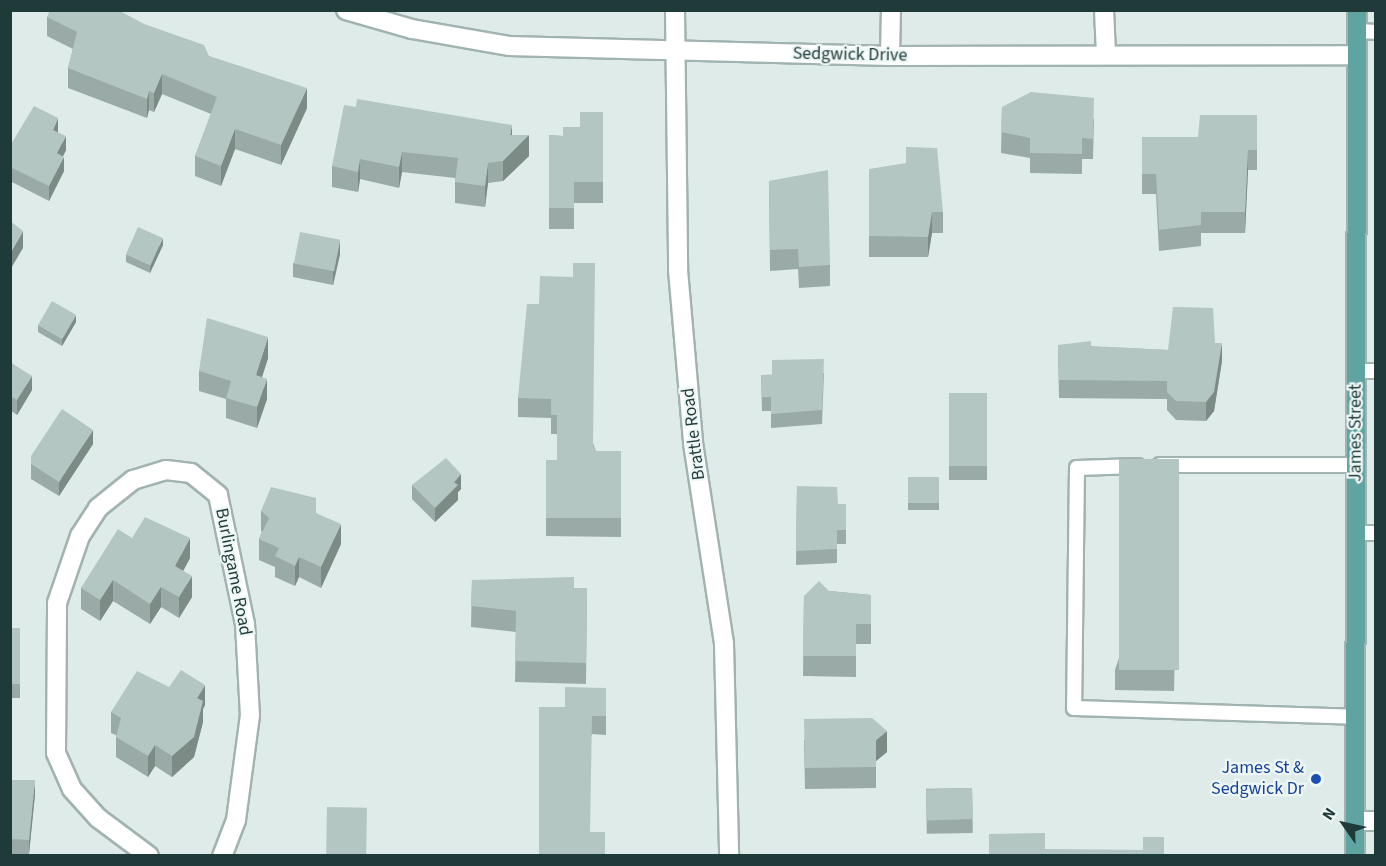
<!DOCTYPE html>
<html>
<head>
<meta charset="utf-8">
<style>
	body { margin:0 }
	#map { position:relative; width:1386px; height:866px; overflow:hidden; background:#deebe8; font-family:"Source Sans 3",sans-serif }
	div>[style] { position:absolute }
	.path>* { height:4px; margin-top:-2px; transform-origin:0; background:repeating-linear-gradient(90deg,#7cb1ab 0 3px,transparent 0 7.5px) }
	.roads { filter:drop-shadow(2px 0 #a1b3b0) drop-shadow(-2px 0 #a1b3b0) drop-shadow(0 2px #a1b3b0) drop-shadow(0 -2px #a1b3b0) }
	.lane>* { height:14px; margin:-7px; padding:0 7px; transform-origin:7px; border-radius:7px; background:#fff }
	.street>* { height:18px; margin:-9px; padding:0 9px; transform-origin:9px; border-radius:9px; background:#fff }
	.primary>* { height:18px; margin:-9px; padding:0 9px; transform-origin:9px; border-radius:9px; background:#5fa4a0 }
	.wall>* { inset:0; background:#9aaaa6; transform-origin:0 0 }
	.shaded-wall>* { inset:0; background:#7d8b87 }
	.building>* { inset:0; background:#b3c6c1; transform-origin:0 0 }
	.dots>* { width:16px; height:16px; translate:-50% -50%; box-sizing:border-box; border:3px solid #eef7f5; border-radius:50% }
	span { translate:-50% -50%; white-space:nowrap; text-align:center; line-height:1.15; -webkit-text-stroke:4.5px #eef7f5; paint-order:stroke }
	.street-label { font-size:18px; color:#1e3b3a }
	.transit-label { font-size:18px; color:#164399 }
	.right { translate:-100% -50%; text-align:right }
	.frame { position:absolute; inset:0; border:12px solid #1e3b3a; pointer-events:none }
	.north { position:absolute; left:1314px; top:794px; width:60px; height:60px; -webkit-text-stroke:4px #eef7f5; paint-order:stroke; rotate:304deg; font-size:16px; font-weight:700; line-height:24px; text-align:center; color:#1e3b3a }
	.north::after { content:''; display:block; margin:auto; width:21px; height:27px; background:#1e3b3a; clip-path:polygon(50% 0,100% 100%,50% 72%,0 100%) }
</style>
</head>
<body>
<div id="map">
	<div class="path">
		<i style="left:1315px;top:786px;width:7px;rotate:-82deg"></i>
	</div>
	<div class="roads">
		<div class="lane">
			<i style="left:1357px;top:31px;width:19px;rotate:3deg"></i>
			<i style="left:1356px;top:371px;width:20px"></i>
			<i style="left:1160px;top:465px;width:196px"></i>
			<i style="left:1138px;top:466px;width:61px;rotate:178.1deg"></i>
			<i style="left:1077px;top:468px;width:240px;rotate:90.7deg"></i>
			<i style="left:1074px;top:708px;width:281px;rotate:1.8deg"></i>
			<i style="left:1356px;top:533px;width:20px"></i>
		</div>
		<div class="street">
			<i style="left:346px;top:10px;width:69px;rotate:16.1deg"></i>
			<i style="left:412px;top:29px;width:98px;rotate:9.9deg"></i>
			<i style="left:509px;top:46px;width:381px;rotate:1.5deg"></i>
			<i style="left:890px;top:56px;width:467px;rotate:-0.1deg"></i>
			<i style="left:675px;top:10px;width:260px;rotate:89.3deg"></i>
			<i style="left:678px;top:270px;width:174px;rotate:85deg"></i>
			<i style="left:693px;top:443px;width:203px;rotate:81.2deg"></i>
			<i style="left:724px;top:644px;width:212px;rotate:88.6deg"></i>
			<i style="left:1104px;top:10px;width:44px;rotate:87.4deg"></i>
			<i style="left:890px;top:56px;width:46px;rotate:-88.8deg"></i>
			<i style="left:1355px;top:821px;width:21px"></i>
			<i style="left:149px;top:856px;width:64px;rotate:-143.3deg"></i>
			<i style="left:98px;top:818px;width:39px;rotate:-132deg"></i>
			<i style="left:72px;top:789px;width:39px;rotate:-114deg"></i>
			<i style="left:56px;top:753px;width:150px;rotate:-89.6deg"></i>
			<i style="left:57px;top:603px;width:71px;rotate:-71.1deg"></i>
			<i style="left:80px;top:536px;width:33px;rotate:-57deg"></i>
			<i style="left:98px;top:508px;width:45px;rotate:-38.7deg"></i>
			<i style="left:133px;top:480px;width:34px;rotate:-17deg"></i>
			<i style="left:166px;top:470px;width:25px;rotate:7deg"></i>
			<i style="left:191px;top:473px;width:35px;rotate:39deg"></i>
			<i style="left:218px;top:495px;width:132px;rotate:78.2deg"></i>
			<i style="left:245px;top:624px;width:91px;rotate:86.9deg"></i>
			<i style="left:250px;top:715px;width:106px;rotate:97.6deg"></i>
			<i style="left:236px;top:820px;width:39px;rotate:111deg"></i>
		</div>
		<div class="primary">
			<i style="left:1355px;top:856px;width:846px;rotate:-89.86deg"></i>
		</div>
	</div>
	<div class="wall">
		<i style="clip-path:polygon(47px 17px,209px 56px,307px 108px,281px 165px,235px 149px,221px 186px,195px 176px,195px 156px,211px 114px,162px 94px,154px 112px,149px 110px,147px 118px,68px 88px,68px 68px,73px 49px,47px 36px)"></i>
		<i style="clip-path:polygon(356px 107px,512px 135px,529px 156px,503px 181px,488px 183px,485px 207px,455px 203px,455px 178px,402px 172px,399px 188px,360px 179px,358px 192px,332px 187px,332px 166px)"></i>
		<i style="clip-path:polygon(1002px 107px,1094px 119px,1093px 159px,1082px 159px,1082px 174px,1030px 173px,1030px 158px,1001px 153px)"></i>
		<i style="clip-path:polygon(603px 112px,603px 203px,574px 203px,574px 229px,549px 229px,549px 135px,563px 136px,580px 127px)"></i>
		<i style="clip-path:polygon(1257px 115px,1257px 170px,1248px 170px,1245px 233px,1201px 233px,1201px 246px,1159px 251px,1156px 194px,1142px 194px,1142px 137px,1198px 137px)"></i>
		<i style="clip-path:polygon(58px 133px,66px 150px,63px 156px,64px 171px,49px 201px,10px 181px,10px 146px)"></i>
		<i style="clip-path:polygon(869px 169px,943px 212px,943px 233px,932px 233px,928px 257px,869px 257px)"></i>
		<i style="clip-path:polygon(769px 181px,830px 265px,830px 286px,799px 288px,798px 269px,770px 271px)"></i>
		<i style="clip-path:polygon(163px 245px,150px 273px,126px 262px,126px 255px)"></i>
		<i style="clip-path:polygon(340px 254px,333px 285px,293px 277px,293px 263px)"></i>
		<i style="clip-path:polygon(539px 304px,596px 451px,621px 451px,621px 537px,546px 536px,546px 460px,557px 460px,557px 434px,551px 434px,551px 418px,518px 417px,518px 398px)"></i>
		<i style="clip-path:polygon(76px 322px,62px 346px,38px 332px,38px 325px)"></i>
		<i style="clip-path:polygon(1215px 343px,1222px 361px,1214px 411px,1206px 421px,1176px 420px,1167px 410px,1167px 399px,1059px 398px,1058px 345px,1168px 350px)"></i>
		<i style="clip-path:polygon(268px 358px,262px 377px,267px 399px,257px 428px,226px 418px,226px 399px,199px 391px,199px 371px)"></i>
		<i style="clip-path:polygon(10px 362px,32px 390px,17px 415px,10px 410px)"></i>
		<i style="clip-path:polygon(824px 373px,822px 424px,771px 428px,771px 411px,762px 411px,761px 375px)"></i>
		<i style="left:949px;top:393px;width:38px;height:87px"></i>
		<i style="clip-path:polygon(93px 444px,59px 496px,31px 479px,31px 456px)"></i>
		<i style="left:908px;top:477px;width:31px;height:33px"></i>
		<i style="clip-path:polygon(1179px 480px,1174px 691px,1115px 690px,1115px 670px)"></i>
		<i style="clip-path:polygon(412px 485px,461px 489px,458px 492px,458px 500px,435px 522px,412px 499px)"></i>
		<i style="clip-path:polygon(797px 486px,838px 504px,846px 504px,846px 544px,837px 544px,837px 563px,796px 565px)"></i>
		<i style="clip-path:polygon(261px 511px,316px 513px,341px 544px,321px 588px,299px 577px,295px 586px,275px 577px,275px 567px,259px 560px,259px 539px,262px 532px,261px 531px)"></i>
		<i style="clip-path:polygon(132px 538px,190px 558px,183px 571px,192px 597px,179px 618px,161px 607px,150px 624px,113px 601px,100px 621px,81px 609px,81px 588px)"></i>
		<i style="clip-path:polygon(472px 580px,574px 588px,587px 588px,586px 684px,515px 682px,516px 632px,471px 627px)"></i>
		<i style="clip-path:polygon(829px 591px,871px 595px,871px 644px,856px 644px,856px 677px,803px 676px,804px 596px)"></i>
		<i style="left:10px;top:628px;width:10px;height:70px"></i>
		<i style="clip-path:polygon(169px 687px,205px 705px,203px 709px,203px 722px,194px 757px,172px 777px,155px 766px,148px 777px,116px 757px,116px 735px,111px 733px,111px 712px)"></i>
		<i style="clip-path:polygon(606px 688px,606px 735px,592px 734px,539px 855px,565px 707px)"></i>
		<i style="clip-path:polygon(804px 740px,887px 752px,876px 761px,876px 788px,805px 789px)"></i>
		<i style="clip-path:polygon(10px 780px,35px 794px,29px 854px,10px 854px)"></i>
		<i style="left:972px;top:788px;width:45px;height:46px;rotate:89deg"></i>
	</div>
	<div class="shaded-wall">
		<i style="clip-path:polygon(162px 74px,162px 94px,154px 112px,154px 93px)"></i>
		<i style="clip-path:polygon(307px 88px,307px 108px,281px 165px,281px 145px)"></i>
		<i style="clip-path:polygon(149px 91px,149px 110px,147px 118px,147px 99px)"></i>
		<i style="clip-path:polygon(58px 118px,58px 132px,53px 144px,53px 130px)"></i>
		<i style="clip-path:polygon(512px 125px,512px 146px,529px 135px,529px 156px,503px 181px,503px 161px,510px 135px)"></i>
		<i style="clip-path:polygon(235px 129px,235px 149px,221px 186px,221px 166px)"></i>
		<i style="clip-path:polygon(66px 136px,66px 150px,57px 168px,57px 153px)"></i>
		<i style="clip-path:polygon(1248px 150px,1248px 170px,1245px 233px,1245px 212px)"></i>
		<i style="clip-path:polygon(402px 152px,402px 172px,399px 188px,399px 167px)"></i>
		<i style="clip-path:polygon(64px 157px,64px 171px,49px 201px,49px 186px)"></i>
		<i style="clip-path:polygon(360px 159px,360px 179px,358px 192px,358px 172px)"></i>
		<i style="clip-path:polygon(488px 163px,488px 183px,485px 207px,485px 186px)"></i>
		<i style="clip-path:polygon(932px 212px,932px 233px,928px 257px,928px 237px)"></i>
		<i style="clip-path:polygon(23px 231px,23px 248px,10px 270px,10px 254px)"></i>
		<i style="clip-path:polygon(163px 238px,163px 245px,150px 273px,150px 266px)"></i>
		<i style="clip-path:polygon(340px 240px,340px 254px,333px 285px,333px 271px)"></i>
		<i style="clip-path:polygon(76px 315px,76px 322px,62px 346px,62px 338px)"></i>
		<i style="clip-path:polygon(268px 337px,268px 358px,256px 396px,256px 375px)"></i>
		<i style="clip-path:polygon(1222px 343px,1222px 361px,1214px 411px,1206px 421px,1206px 402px)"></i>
		<i style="clip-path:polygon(32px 376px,32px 390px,17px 415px,17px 400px)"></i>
		<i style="clip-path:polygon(267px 379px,267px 399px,257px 428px,257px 407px)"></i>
		<i style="clip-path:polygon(93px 430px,93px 444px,59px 496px,59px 482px)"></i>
		<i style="clip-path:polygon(461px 474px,461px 489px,458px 492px,458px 500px,435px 522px,435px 508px,454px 482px)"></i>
		<i style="clip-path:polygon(341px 524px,341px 544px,321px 588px,321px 567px)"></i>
		<i style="clip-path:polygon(190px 538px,190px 558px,175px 586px,175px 566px)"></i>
		<i style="clip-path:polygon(299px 557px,299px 577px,295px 586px,295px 566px)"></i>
		<i style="clip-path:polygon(192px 576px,192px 597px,179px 618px,179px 597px)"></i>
		<i style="clip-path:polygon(113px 580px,113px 601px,100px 621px,100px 600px)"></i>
		<i style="clip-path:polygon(161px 587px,161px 607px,150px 624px,150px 604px)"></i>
		<i style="clip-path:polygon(205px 685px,205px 705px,203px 709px,203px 722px,194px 757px,172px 777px,172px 756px,197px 698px)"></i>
		<i style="clip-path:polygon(887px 731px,887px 752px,876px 761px,876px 740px)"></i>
		<i style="clip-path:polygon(155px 745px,155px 766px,148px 777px,148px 756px)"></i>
		<i style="clip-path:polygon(35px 780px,35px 794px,29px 854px,29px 840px)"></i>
	</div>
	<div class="building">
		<i style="clip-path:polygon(50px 10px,118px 10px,144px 24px,204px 45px,209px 56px,307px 88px,281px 145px,235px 129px,221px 166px,195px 156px,217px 97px,162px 74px,154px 93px,149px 91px,147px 99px,68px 68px,77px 32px,47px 17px)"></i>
		<i style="clip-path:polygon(1031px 92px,1094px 98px,1093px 139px,1082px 138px,1082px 154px,1030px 153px,1030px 138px,1001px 132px,1002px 107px)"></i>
		<i style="clip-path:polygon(357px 99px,512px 125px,510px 135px,529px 135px,503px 161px,488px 163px,485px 186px,455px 182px,458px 158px,402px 152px,399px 167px,360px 159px,358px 172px,332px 166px,344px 105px,356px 107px)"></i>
		<i style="clip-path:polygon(34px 106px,58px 118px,53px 130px,66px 136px,57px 153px,64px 157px,49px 186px,10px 167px,10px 146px)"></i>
		<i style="clip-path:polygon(580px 112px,603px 112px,603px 182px,574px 182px,574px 208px,549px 208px,549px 135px,563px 136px,563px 127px,580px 127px)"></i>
		<i style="clip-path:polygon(1200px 115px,1257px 115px,1257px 150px,1248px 150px,1245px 212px,1201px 212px,1201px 225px,1159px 230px,1156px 174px,1142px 174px,1142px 137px,1198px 137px)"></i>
		<i style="clip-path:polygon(906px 147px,937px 148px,943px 212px,932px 212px,928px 237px,869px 236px,869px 169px,906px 163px)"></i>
		<i style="clip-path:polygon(828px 170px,830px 265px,799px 267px,798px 249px,770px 250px,769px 181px)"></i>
		<i style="clip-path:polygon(10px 221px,23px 231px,10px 254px)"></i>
		<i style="left:138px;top:227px;width:27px;height:30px;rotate:24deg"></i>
		<i style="left:300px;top:232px;width:41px;height:32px;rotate:11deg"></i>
		<i style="clip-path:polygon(573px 263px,595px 263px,593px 446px,596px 451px,621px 451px,621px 518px,546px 518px,546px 460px,557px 460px,557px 415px,551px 415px,551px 399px,518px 398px,527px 304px,539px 304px,540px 276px,573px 277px)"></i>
		<i style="left:52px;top:301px;width:28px;height:28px;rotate:30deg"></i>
		<i style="clip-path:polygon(1173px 307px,1213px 308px,1215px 343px,1222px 343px,1214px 392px,1206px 402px,1176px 401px,1167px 392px,1167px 381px,1059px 380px,1058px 345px,1091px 341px,1091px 346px,1168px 350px)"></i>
		<i style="clip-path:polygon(207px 318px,268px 337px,256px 375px,267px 379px,257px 407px,226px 398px,231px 381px,199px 371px)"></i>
		<i style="clip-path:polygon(824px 359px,822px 410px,771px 414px,771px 397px,762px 397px,761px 375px,772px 375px,772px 360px)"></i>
		<i style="clip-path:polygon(10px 362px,32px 376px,17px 400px,10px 396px)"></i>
		<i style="left:949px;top:393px;width:38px;height:73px"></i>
		<i style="clip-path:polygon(62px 409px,93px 430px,59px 482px,31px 464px,31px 456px)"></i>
		<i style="clip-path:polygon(446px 458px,461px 474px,454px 482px,458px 485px,435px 508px,412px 485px)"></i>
		<i style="left:1119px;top:459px;width:60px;height:211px"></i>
		<i style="left:908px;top:477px;width:31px;height:26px"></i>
		<i style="clip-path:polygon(797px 486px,837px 487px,838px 504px,846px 504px,846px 530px,837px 530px,837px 549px,796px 551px)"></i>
		<i style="clip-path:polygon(271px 487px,316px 498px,316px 513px,341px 524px,321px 567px,299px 557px,295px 566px,275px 556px,279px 548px,259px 539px,269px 518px,261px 511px)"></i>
		<i style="clip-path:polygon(145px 517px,190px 538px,175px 566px,192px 576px,179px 597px,161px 587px,150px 604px,113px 580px,100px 600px,81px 588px,118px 529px,132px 538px)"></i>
		<i style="clip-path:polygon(574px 577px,574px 588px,587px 588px,586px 663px,515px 661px,516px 611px,471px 606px,472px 580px)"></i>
		<i style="clip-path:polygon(819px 581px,829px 591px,871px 595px,871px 624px,856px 624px,856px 656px,803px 656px,804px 596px)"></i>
		<i style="left:10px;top:628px;width:10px;height:56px"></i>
		<i style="clip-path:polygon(181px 670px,205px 685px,197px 698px,203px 701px,194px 737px,172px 756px,155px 745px,148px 756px,116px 737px,121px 718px,111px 712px,137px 671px,169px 687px)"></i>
		<i style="clip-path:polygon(565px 687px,606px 688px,606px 716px,592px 716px,590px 832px,605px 832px,605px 855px,539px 855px,539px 707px,565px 707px)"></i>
		<i style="clip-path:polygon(872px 718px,887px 731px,876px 740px,876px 767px,805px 768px,804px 719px)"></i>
		<i style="clip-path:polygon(10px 780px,35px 780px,29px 840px,10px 839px)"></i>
		<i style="left:972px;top:788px;width:31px;height:46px;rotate:88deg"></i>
		<i style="left:327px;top:807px;width:40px;height:48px;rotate:1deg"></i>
		<i style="clip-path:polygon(1045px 833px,1045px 849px,1143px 850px,1143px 837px,1164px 837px,1164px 855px,989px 855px,989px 834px)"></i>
	</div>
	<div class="dots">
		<i style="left:1316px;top:779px;background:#1a4fb4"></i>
	</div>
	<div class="street-label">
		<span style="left:850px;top:55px;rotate:1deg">Sedgwick Drive</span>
		<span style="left:1356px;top:433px;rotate:-90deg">James Street</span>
		<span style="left:694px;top:434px;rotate:-97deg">Brattle Road</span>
		<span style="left:233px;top:572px;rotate:79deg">Burlingame Road</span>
	</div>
	<div class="transit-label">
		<span class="right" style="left:1304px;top:779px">James St &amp;<br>Sedgwick Dr</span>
	</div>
	<div class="frame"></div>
	<div class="north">N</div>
</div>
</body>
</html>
